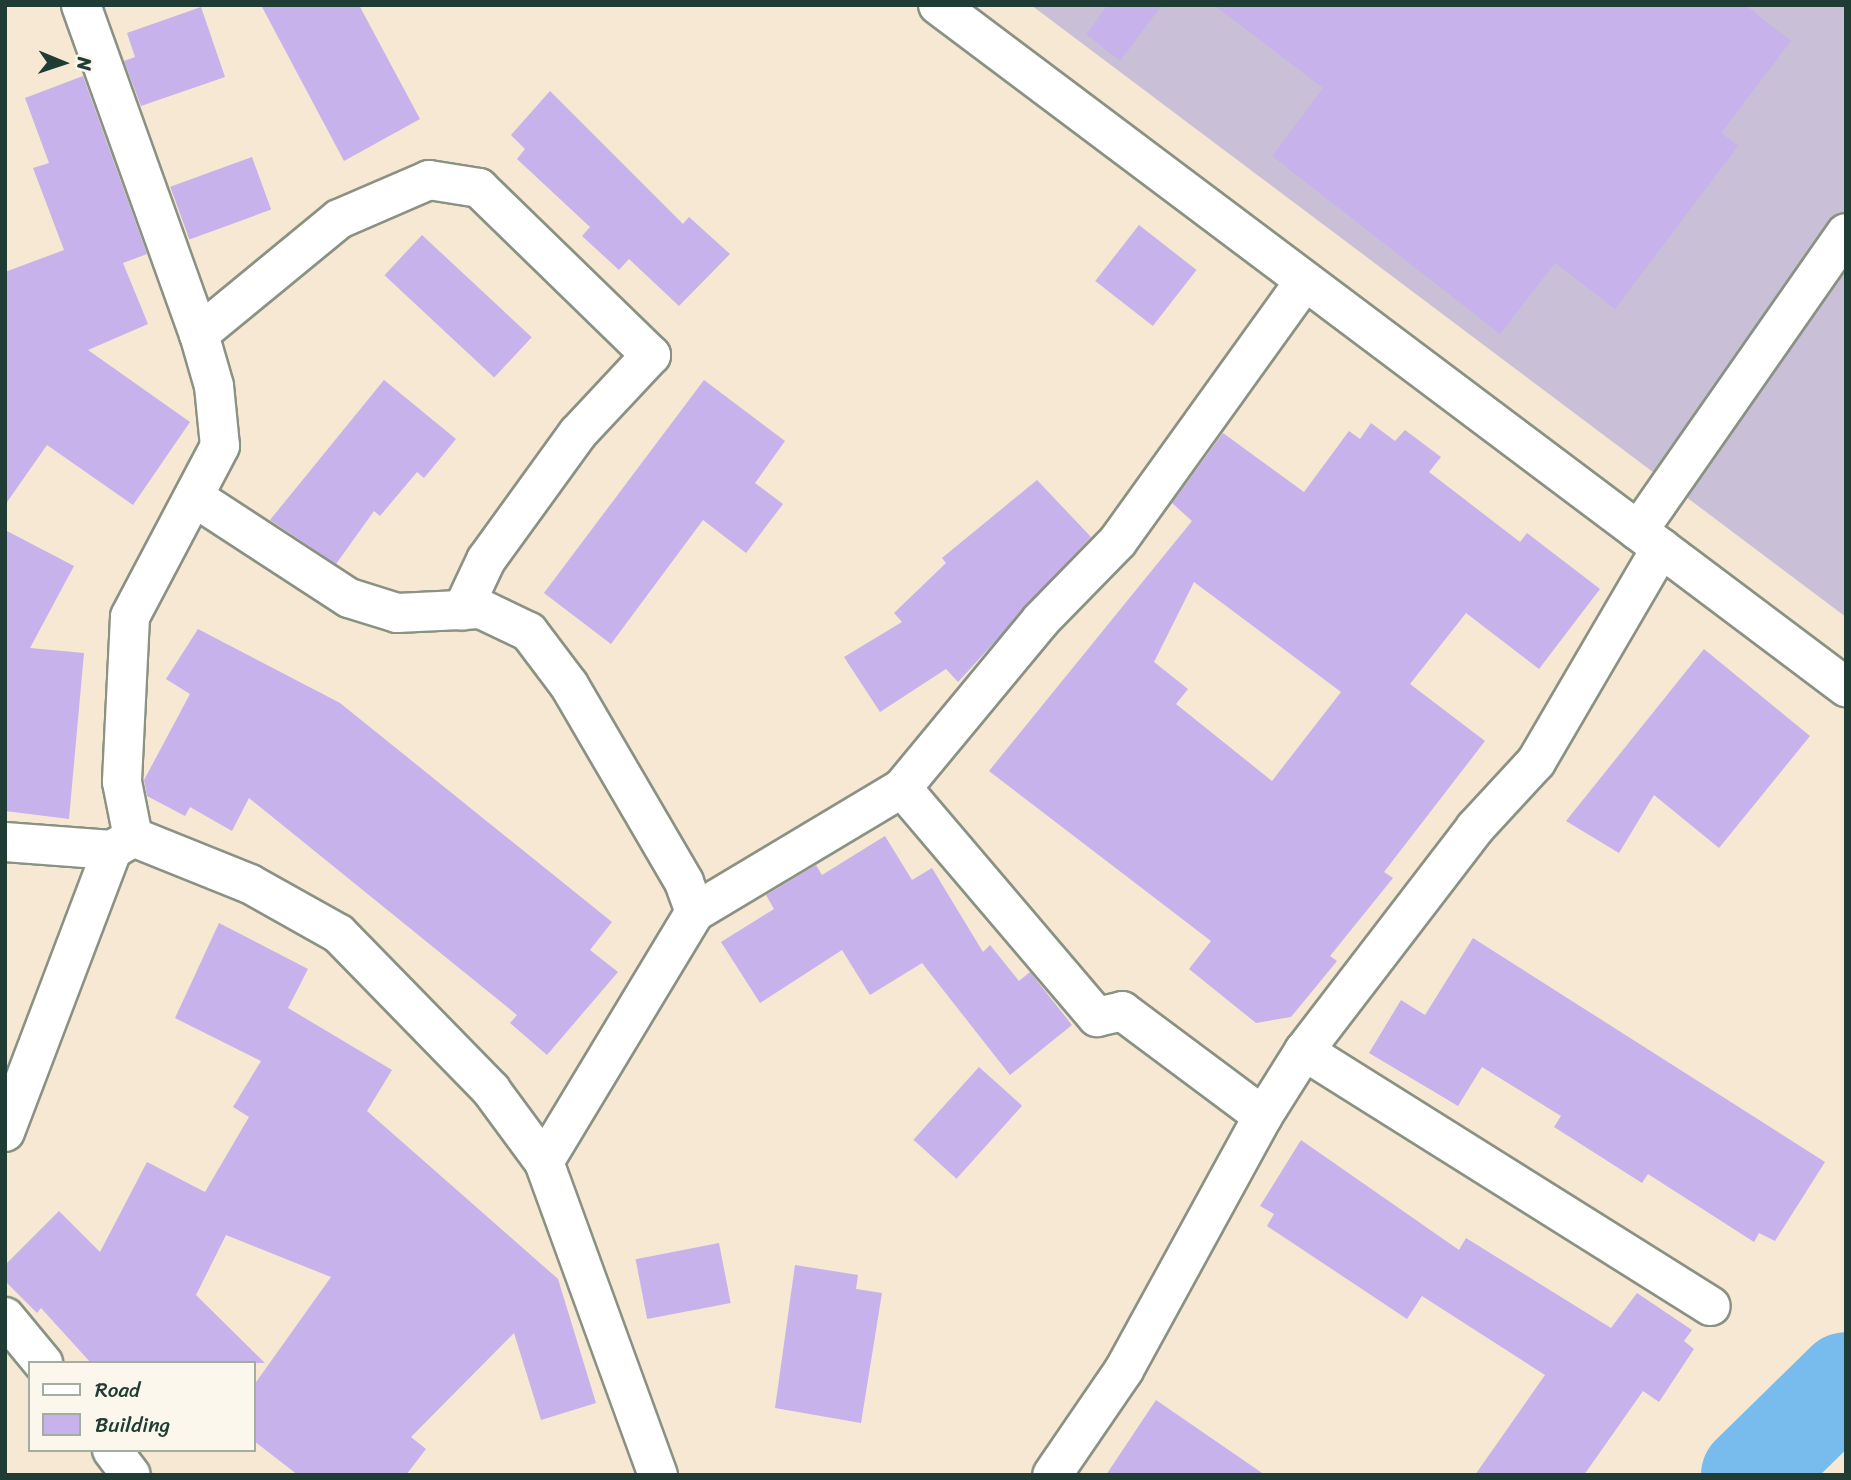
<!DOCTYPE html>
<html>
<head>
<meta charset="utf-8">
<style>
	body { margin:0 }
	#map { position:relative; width:1851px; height:1480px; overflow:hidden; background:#f6e8d2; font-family:Sriracha,sans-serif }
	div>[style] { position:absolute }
	.industrial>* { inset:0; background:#c9bfd7 }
	.river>* { height:98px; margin:-49px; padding:0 49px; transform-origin:49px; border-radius:49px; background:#78bcee }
	.building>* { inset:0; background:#c7b2ec; transform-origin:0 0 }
	.roads { filter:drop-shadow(2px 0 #8a9283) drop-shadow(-2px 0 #8a9283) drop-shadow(0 2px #8a9283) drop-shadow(0 -2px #8a9283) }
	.minor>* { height:38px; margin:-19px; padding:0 19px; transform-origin:19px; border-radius:19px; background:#fff }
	span { translate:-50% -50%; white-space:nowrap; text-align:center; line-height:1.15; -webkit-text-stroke:7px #fbf7ec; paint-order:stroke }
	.frame { position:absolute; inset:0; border:7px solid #1f3d34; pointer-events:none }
	.legend { position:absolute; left:28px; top:1361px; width:228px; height:91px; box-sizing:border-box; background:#fbf7ec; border:2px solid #a3ada2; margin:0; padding:9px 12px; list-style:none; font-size:21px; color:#1f3d34 }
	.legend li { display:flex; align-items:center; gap:14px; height:35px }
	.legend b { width:35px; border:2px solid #a3ada2 }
	.north { position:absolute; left:28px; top:28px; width:70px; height:70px; -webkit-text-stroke:5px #fbf7ec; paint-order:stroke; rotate:92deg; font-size:19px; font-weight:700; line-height:28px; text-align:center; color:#1f3d34 }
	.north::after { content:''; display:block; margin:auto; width:24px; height:32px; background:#1f3d34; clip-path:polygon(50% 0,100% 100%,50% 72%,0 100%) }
</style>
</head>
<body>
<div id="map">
	<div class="industrial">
		<i style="clip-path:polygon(1031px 5px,1846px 5px,1846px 617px)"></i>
	</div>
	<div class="river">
		<i style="left:1750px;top:1475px;width:134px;rotate:-44.4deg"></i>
	</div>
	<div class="building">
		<i style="clip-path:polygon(261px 5px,359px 5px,420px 119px,344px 161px)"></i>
		<i style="clip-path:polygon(1108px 5px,1162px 5px,1120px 61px,1086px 34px)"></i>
		<i style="clip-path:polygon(1214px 5px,1745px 5px,1791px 41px,1721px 133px,1738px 146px,1615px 309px,1555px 263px,1500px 334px,1272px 156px,1323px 88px)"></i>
		<i style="clip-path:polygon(201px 7px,225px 77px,141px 106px,124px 61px,135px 57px,127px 33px)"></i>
		<i style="clip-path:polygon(83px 76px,147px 254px,123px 263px,148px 324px,88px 350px,190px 422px,133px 505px,47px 445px,5px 505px,5px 272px,64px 250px,33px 168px,49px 163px,25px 98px)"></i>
		<i style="clip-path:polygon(550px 91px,683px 224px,689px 217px,730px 254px,679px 306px,629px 259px,619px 270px,582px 236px,590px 227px,517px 159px,525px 149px,511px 135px)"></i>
		<i style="left:252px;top:157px;width:56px;height:87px;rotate:70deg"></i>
		<i style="left:1139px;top:225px;width:73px;height:71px;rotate:38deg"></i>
		<i style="left:422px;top:235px;width:150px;height:55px;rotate:43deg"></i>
		<i style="clip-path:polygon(384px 380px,456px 439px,424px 478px,417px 472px,380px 516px,374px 511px,336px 564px,270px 520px)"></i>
		<i style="clip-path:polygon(704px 380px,785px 441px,755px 483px,783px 504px,746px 553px,703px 520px,611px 644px,544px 593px)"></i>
		<i style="clip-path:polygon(evenodd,1371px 423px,1395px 441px,1405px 430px,1441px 457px,1429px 472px,1520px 542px,1527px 533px,1600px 589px,1539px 669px,1466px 613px,1410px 684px,1485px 741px,1384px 872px,1393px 878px,1330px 956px,1337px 961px,1291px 1017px,1256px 1023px,1189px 969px,1211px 941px,989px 771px,1192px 521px,1172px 503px,1223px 433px,1304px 492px,1349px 431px,1360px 439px,1371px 423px,1194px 582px,1341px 692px,1272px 781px,1176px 704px,1188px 689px,1154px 662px,1194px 582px)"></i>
		<i style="clip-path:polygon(1037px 480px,1091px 537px,958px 682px,946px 669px,880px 712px,844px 657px,902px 622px,894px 613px,946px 563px,942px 558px)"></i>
		<i style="clip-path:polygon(5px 530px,74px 566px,30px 648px,84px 653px,69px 819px,5px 811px)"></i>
		<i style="clip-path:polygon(198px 629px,340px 703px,612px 922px,590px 950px,618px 972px,547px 1055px,510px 1023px,517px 1015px,249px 798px,232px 831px,190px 807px,185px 816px,147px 796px,144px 780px,190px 694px,166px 679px)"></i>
		<i style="clip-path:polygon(1704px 649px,1810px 736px,1719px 848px,1654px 795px,1619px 853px,1566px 821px)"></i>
		<i style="clip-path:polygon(885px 836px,912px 880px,932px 868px,983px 952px,990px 945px,1019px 981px,1030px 972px,1072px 1025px,1010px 1075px,922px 963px,870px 995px,842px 950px,760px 1003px,721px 942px,774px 909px,766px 895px,816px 865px,822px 875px)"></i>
		<i style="clip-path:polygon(219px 923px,308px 969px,288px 1008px,392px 1070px,367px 1111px,558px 1279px,596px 1403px,541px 1420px,514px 1333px,411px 1437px,426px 1449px,406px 1475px,298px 1475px,254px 1441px,254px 1385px,331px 1277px,226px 1235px,196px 1295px,265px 1363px,91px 1363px,41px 1308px,37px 1313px,5px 1281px,5px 1265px,59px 1211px,100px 1252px,147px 1162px,205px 1192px,249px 1117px,233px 1107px,261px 1061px,175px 1018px)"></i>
		<i style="clip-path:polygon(1473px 938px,1825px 1162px,1775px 1241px,1759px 1233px,1754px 1242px,1648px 1174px,1642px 1183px,1554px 1127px,1561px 1116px,1482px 1067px,1458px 1106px,1369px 1053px,1401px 1000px,1425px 1015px)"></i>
		<i style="left:979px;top:1067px;width:58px;height:98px;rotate:42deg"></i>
		<i style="clip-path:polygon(1301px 1140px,1459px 1250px,1466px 1238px,1611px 1328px,1637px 1293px,1692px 1330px,1684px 1341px,1694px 1349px,1659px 1402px,1643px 1391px,1584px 1475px,1475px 1475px,1545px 1375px,1422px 1296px,1407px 1319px,1267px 1226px,1274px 1214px,1260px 1206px)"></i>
		<i style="left:719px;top:1243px;width:61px;height:85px;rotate:79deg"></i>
		<i style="clip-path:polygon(795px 1265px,858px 1275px,856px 1289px,882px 1293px,861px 1423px,775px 1408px)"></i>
		<i style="clip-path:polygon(1156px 1400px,1265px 1475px,1106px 1475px)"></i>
	</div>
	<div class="roads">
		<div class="minor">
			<i style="left:81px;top:5px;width:350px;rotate:70.3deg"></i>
			<i style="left:199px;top:334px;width:54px;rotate:73.9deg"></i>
			<i style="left:214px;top:386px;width:60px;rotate:84.3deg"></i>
			<i style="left:220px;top:446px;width:193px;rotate:117.8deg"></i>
			<i style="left:130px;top:617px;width:165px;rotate:92.8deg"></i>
			<i style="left:122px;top:782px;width:56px;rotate:78.7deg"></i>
			<i style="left:938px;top:5px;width:1136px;rotate:36.91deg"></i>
			<i style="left:199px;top:334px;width:181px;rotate:-39.4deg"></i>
			<i style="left:339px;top:219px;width:98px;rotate:-23.4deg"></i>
			<i style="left:429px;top:180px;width:51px;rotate:9.1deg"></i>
			<i style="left:479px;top:188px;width:240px;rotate:44.2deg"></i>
			<i style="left:651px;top:355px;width:107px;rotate:133.1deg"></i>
			<i style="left:578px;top:433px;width:157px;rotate:125.9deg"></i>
			<i style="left:486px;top:560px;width:56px;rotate:115.2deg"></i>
			<i style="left:197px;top:499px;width:181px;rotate:33.1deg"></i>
			<i style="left:349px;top:598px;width:50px;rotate:17.4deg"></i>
			<i style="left:397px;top:613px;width:84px;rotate:-2.7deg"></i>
			<i style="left:481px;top:609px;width:53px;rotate:25.6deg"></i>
			<i style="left:529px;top:632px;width:66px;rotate:53deg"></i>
			<i style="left:569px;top:685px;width:228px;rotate:59.7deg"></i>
			<i style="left:684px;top:882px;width:32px;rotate:70deg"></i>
			<i style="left:695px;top:912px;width:241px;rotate:-30.9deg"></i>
			<i style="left:902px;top:788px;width:218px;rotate:-50.4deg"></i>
			<i style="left:1041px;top:620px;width:110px;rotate:-45.7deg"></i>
			<i style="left:1118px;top:541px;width:320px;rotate:-54.3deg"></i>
			<i style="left:1638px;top:531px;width:363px;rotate:-55.1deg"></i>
			<i style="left:902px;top:788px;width:301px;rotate:49.6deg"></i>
			<i style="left:1097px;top:1017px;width:26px;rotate:-13deg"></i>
			<i style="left:1122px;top:1011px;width:176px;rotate:36.7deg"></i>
			<i style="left:1263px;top:1116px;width:290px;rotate:118.7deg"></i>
			<i style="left:1124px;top:1370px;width:127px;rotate:124.4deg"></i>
			<i style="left:133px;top:837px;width:126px;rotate:21.9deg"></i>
			<i style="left:250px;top:884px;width:102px;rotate:29.3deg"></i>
			<i style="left:339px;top:934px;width:218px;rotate:45.7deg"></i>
			<i style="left:491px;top:1090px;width:89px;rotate:53.6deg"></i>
			<i style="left:544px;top:1162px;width:333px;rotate:70deg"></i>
			<i style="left:5px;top:842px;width:107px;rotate:4.3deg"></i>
			<i style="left:112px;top:850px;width:23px;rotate:-31deg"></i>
			<i style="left:1304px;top:1051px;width:480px;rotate:32.1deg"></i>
			<i style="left:1263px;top:1116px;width:77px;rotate:-57.8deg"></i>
			<i style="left:1304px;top:1051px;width:281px;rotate:-52.5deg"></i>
			<i style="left:1475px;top:828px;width:90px;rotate:-47.3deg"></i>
			<i style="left:1536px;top:762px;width:248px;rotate:-59.7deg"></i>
			<i style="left:5px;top:1132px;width:302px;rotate:-69.2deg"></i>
			<i style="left:544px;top:1162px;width:292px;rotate:-58.9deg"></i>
			<i style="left:5px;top:1317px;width:60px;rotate:50.4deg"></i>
			<i style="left:112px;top:1450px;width:31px;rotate:53deg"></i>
		</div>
	</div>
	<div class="frame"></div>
	<ul class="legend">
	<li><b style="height:9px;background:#fff"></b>Road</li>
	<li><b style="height:19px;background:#c7b2ec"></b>Building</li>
	</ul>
	<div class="north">N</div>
</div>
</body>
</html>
